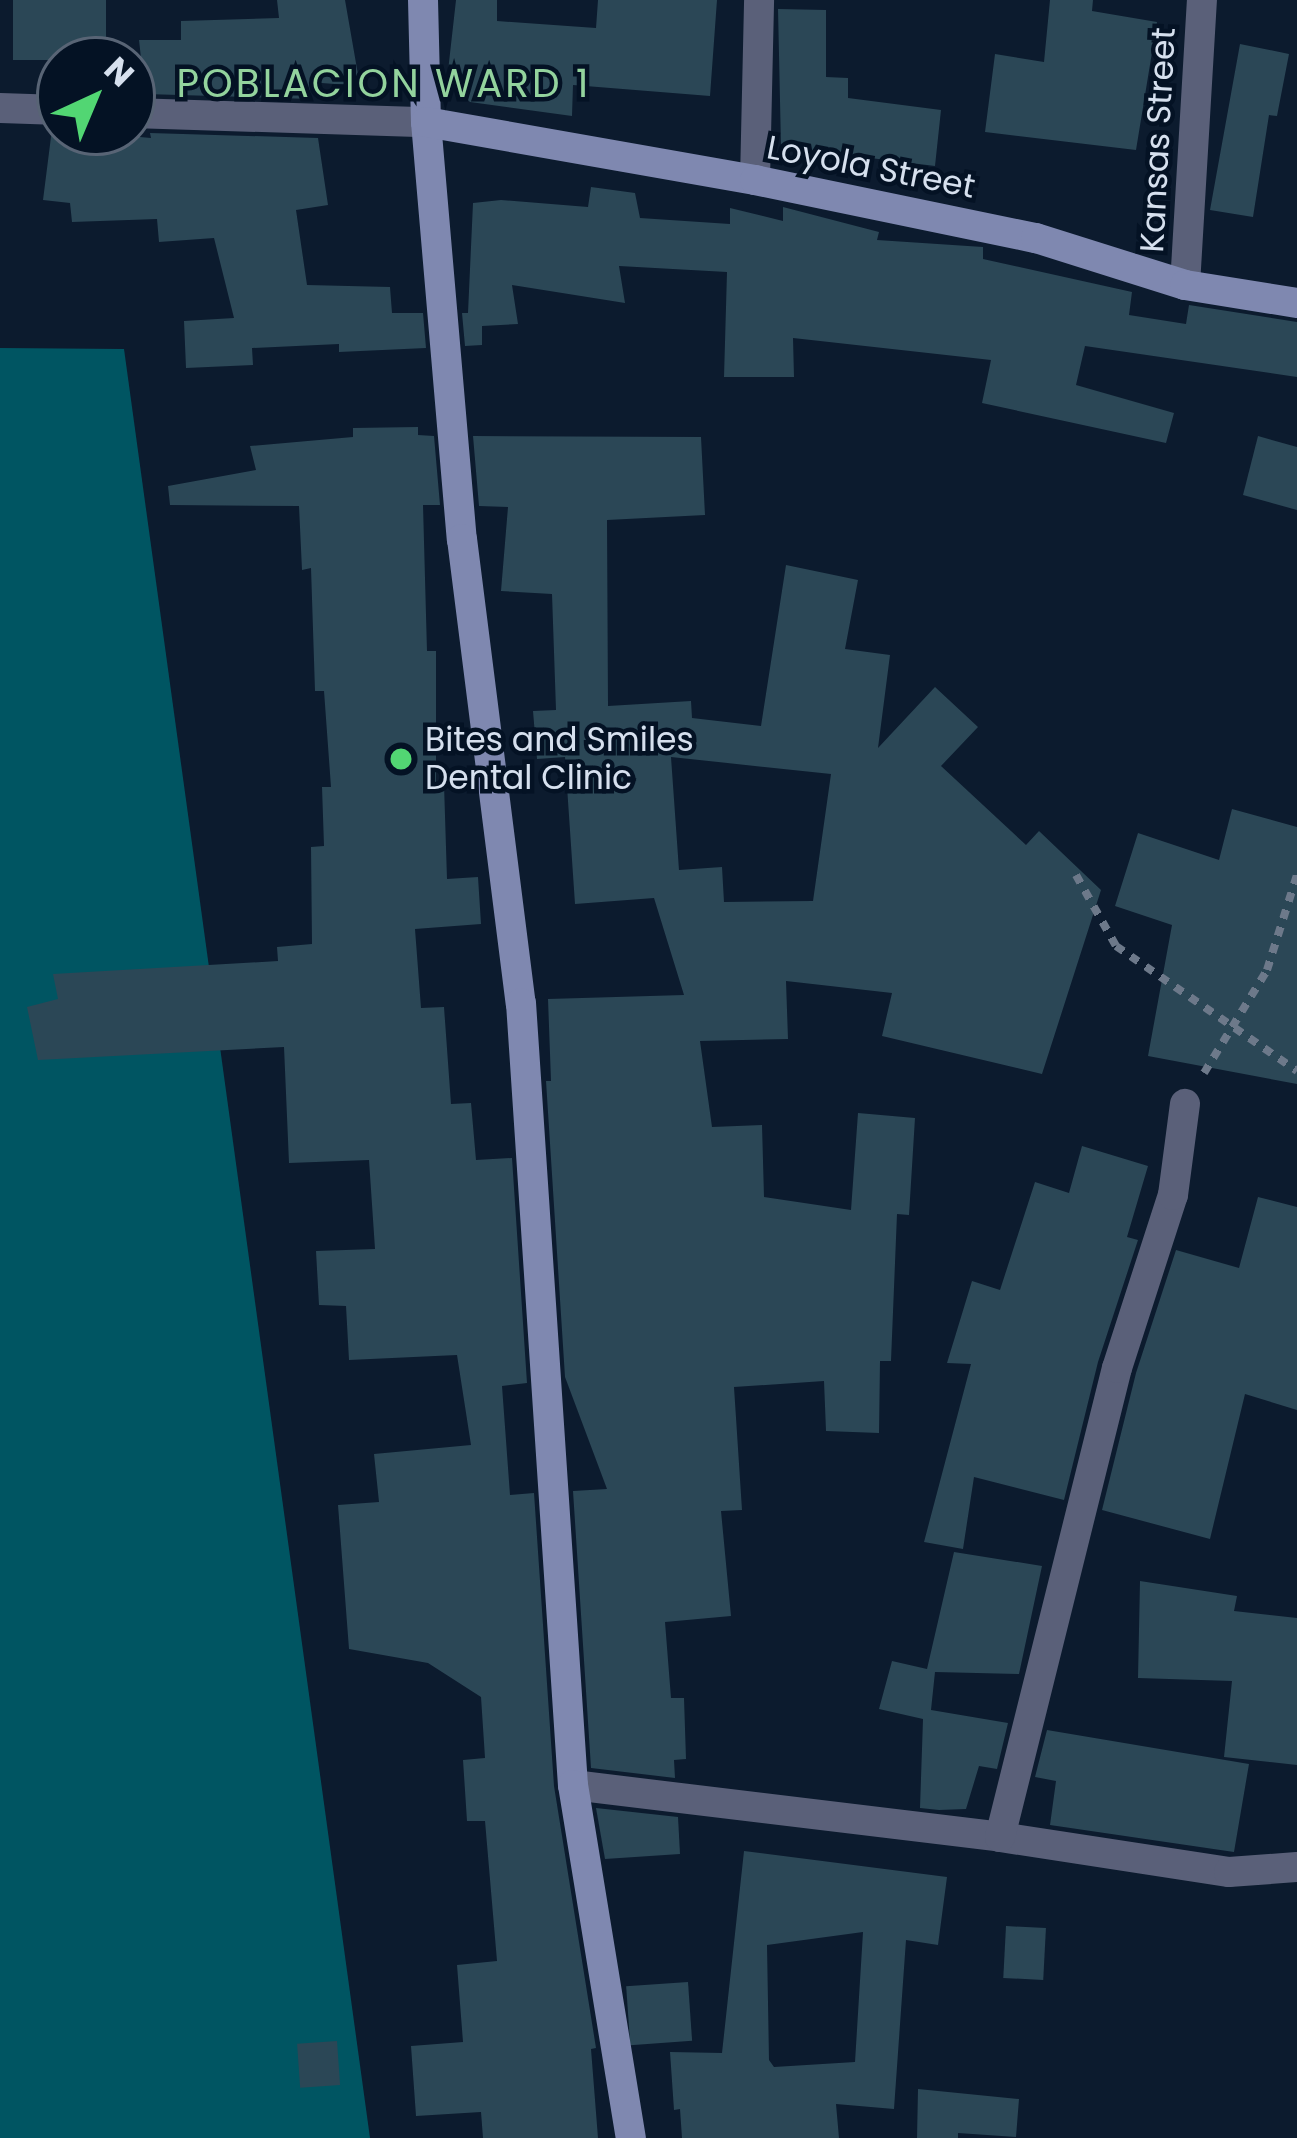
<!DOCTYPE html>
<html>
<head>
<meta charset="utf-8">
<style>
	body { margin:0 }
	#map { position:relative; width:1297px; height:2138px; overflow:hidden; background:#0c1b2e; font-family:Poppins,sans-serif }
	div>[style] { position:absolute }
	.water>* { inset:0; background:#005562 }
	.building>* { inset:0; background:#2b4756; transform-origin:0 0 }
	.path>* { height:8px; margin-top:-4px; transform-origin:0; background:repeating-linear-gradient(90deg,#6d798a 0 9px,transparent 0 18px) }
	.street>* { height:30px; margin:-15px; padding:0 15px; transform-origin:15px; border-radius:15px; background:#5a6079 }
	.secondary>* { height:30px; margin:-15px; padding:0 15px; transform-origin:15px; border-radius:15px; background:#7f88b0 }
	.dots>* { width:33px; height:33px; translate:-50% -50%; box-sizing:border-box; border:6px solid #041224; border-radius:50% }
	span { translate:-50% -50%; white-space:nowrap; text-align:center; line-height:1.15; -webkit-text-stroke:9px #041224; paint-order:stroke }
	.street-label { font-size:33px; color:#d6e0ee }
	.poi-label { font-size:33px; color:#d6e0ee }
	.left { translate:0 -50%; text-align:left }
	.quarter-label { font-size:39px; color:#93d39d; letter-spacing:3px }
	.north { position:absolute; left:36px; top:36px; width:120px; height:120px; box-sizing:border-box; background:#041224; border:3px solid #586475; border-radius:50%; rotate:44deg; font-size:33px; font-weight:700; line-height:48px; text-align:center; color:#d6e0ee }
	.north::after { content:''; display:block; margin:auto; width:42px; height:54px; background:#52d673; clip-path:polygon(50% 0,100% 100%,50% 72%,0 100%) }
</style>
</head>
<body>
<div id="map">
	<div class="water">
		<i style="clip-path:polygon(0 348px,124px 349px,370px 2138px,0 2138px)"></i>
	</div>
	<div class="building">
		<i style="left:13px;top:0;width:93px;height:60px"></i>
		<i style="clip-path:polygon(277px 0,345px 0,360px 86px,309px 82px,311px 99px,145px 94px,139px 40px,181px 40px,181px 21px,279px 18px)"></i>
		<i style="clip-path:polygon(456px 0,497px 0,497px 21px,596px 28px,598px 0,717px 0,710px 96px,573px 85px,572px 116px,470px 102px,447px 80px)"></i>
		<i style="clip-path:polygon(1050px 0,1093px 0,1092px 11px,1157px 22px,1136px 150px,985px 132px,995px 54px,1044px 62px)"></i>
		<i style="clip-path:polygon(778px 9px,826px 10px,826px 77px,848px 78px,848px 98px,941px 110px,935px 166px,781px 147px)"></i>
		<i style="clip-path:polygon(1240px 44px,1289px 54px,1277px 116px,1269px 115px,1253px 217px,1210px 210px)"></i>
		<i style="clip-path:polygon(52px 129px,151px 138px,150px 133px,318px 138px,328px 205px,296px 210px,307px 285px,390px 287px,392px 313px,423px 313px,426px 348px,339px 352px,339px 344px,252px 348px,253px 365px,186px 368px,184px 321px,234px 318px,214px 238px,159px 242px,157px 219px,72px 222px,70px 203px,43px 200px)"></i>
		<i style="clip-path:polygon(591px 187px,635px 193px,640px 218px,730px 224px,730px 208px,783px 221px,783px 207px,879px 232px,877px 240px,983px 247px,983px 259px,1132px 292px,1129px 315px,1186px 324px,1189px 305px,1297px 322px,1297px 377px,1085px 346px,1076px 385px,1174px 413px,1166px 443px,982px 403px,991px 360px,793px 338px,794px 377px,724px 377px,727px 272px,619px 266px,625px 303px,512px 285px,518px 324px,482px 326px,482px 345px,465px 346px,462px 313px,468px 313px,473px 203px,501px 200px,588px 207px)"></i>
		<i style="clip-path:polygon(418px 427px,418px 435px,434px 436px,440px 505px,423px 505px,427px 651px,436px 651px,436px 784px,444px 784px,447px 879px,478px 877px,481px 924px,415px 929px,421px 1008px,444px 1007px,451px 1104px,471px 1103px,476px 1160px,512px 1158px,527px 1383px,502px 1386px,510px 1495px,534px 1493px,554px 1786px,596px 2048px,591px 2049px,598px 2138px,483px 2138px,481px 2112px,416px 2116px,411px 2046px,463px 2042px,457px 1965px,497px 1961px,485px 1821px,467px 1821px,463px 1760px,485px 1758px,481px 1697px,428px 1663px,349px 1649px,338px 1505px,379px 1502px,374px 1454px,471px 1445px,457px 1355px,349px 1360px,346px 1306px,319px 1305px,316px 1251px,375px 1249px,369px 1160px,289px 1163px,284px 1047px,38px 1060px,27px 1007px,58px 999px,53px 974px,278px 961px,277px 947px,312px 944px,311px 847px,324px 846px,322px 787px,331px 787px,324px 691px,315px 691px,311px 568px,302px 570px,299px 506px,170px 505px,168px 486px,256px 470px,250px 446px,353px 437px,353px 428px)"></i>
		<i style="clip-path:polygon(evenodd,473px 436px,701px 437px,705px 515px,607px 520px,608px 706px,691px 701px,692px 718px,761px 726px,786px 565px,858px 580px,845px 649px,890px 655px,878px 748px,935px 687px,978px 727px,941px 766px,1026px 845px,1039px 831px,1101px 890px,1042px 1074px,882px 1036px,892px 993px,786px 981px,788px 1039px,700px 1041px,712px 1127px,762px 1125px,764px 1197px,851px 1210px,858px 1113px,915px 1118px,909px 1215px,897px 1214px,891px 1361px,880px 1361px,879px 1433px,826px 1431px,824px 1381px,734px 1387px,742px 1510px,721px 1511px,731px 1616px,665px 1622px,671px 1698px,684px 1698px,686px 1759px,674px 1760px,675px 1778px,591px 1768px,573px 1491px,607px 1489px,565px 1377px,546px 1081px,551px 1081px,548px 999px,684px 995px,654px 898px,575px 904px,565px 757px,537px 759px,533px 711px,556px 710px,552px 594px,501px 591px,508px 507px,479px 506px,473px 436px,671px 757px,831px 774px,813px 901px,724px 902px,722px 867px,679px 870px,671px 757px)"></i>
		<i style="clip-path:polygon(1258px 436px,1297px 447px,1297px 510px,1243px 495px)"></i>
		<i style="clip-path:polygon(1232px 809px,1297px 827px,1297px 1084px,1148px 1056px,1172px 925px,1115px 906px,1138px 833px,1219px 860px)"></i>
		<i style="clip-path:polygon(1082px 1146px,1148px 1166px,1127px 1237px,1138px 1240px,1098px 1362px,1064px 1500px,974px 1477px,963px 1549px,924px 1542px,971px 1364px,947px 1363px,972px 1281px,1000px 1290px,1035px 1182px,1069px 1193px)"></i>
		<i style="clip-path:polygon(1258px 1197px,1297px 1207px,1297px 1410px,1245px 1394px,1210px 1539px,1102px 1510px,1136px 1373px,1176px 1250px,1239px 1268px)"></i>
		<i style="clip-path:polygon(954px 1552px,1042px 1566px,1019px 1674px,935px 1672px,931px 1710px,1008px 1723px,997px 1769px,979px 1766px,966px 1809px,939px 1810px,920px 1808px,923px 1719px,879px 1709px,892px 1661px,927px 1669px)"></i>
		<i style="clip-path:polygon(1140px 1581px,1237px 1596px,1234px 1611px,1297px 1618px,1297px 1765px,1224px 1757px,1232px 1681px,1138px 1678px)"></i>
		<i style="clip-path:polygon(1047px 1730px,1249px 1764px,1234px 1852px,1050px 1825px,1056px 1781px,1035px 1777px)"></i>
		<i style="clip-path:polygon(596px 1808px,678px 1817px,680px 1854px,605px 1859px)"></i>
		<i style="clip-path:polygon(evenodd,744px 1851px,947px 1877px,938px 1945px,906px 1940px,894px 2109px,836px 2104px,839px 2138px,682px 2138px,680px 2109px,674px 2110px,670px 2052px,722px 2053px,744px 1851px,863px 1932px,855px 2062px,774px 2067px,769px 2060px,767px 1945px,863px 1932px)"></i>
		<i style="left:1006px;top:1926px;width:40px;height:52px;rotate:3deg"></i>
		<i style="left:688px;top:1982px;width:59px;height:62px;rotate:86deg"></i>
		<i style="left:337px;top:2041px;width:44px;height:40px;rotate:86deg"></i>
		<i style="clip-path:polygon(918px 2089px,1019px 2099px,1016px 2137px,958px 2133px,958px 2138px,917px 2138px)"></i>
	</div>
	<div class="path">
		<i style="left:1076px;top:875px;width:81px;rotate:60.6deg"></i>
		<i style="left:1116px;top:946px;width:220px;rotate:34.6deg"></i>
		<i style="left:1204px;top:1073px;width:121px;rotate:-58.5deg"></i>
		<i style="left:1267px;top:970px;width:100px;rotate:-72.5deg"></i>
	</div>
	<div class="street">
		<i style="left:0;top:108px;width:60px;rotate:1.9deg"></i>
		<i style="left:132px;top:113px;width:294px;rotate:1.8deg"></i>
		<i style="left:755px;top:180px;width:180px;rotate:-88.7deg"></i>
		<i style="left:1185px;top:285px;width:286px;rotate:-86.6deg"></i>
		<i style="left:573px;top:1785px;width:430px;rotate:6.9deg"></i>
		<i style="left:1000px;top:1837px;width:232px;rotate:8.7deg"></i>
		<i style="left:1229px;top:1872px;width:68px;rotate:-4.2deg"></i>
		<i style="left:1000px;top:1837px;width:483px;rotate:-76deg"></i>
		<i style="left:1117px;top:1368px;width:182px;rotate:-72.1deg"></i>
		<i style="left:1173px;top:1195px;width:92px;rotate:-82.5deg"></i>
	</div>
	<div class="secondary">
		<i style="left:423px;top:0;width:122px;rotate:88.6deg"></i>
		<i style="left:426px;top:122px;width:419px;rotate:85.1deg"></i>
		<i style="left:462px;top:539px;width:468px;rotate:82.8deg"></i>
		<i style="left:521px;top:1003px;width:784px;rotate:86.2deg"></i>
		<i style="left:573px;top:1785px;width:358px;rotate:80.7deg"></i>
		<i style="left:426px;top:122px;width:334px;rotate:10deg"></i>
		<i style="left:755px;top:180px;width:287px;rotate:11.7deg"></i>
		<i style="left:1036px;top:238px;width:156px;rotate:17.5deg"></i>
		<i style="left:1185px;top:285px;width:113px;rotate:9.1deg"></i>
	</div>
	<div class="dots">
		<i style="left:401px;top:759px;background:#52d673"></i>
	</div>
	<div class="street-label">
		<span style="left:1158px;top:140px;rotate:-87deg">Kansas Street</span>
		<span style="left:871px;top:167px;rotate:11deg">Loyola Street</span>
	</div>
	<div class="poi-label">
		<span class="left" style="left:425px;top:759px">Bites and Smiles<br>Dental Clinic</span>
	</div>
	<div class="quarter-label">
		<span style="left:384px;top:84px">POBLACION WARD 1</span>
	</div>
	<div class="north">N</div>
</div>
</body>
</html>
